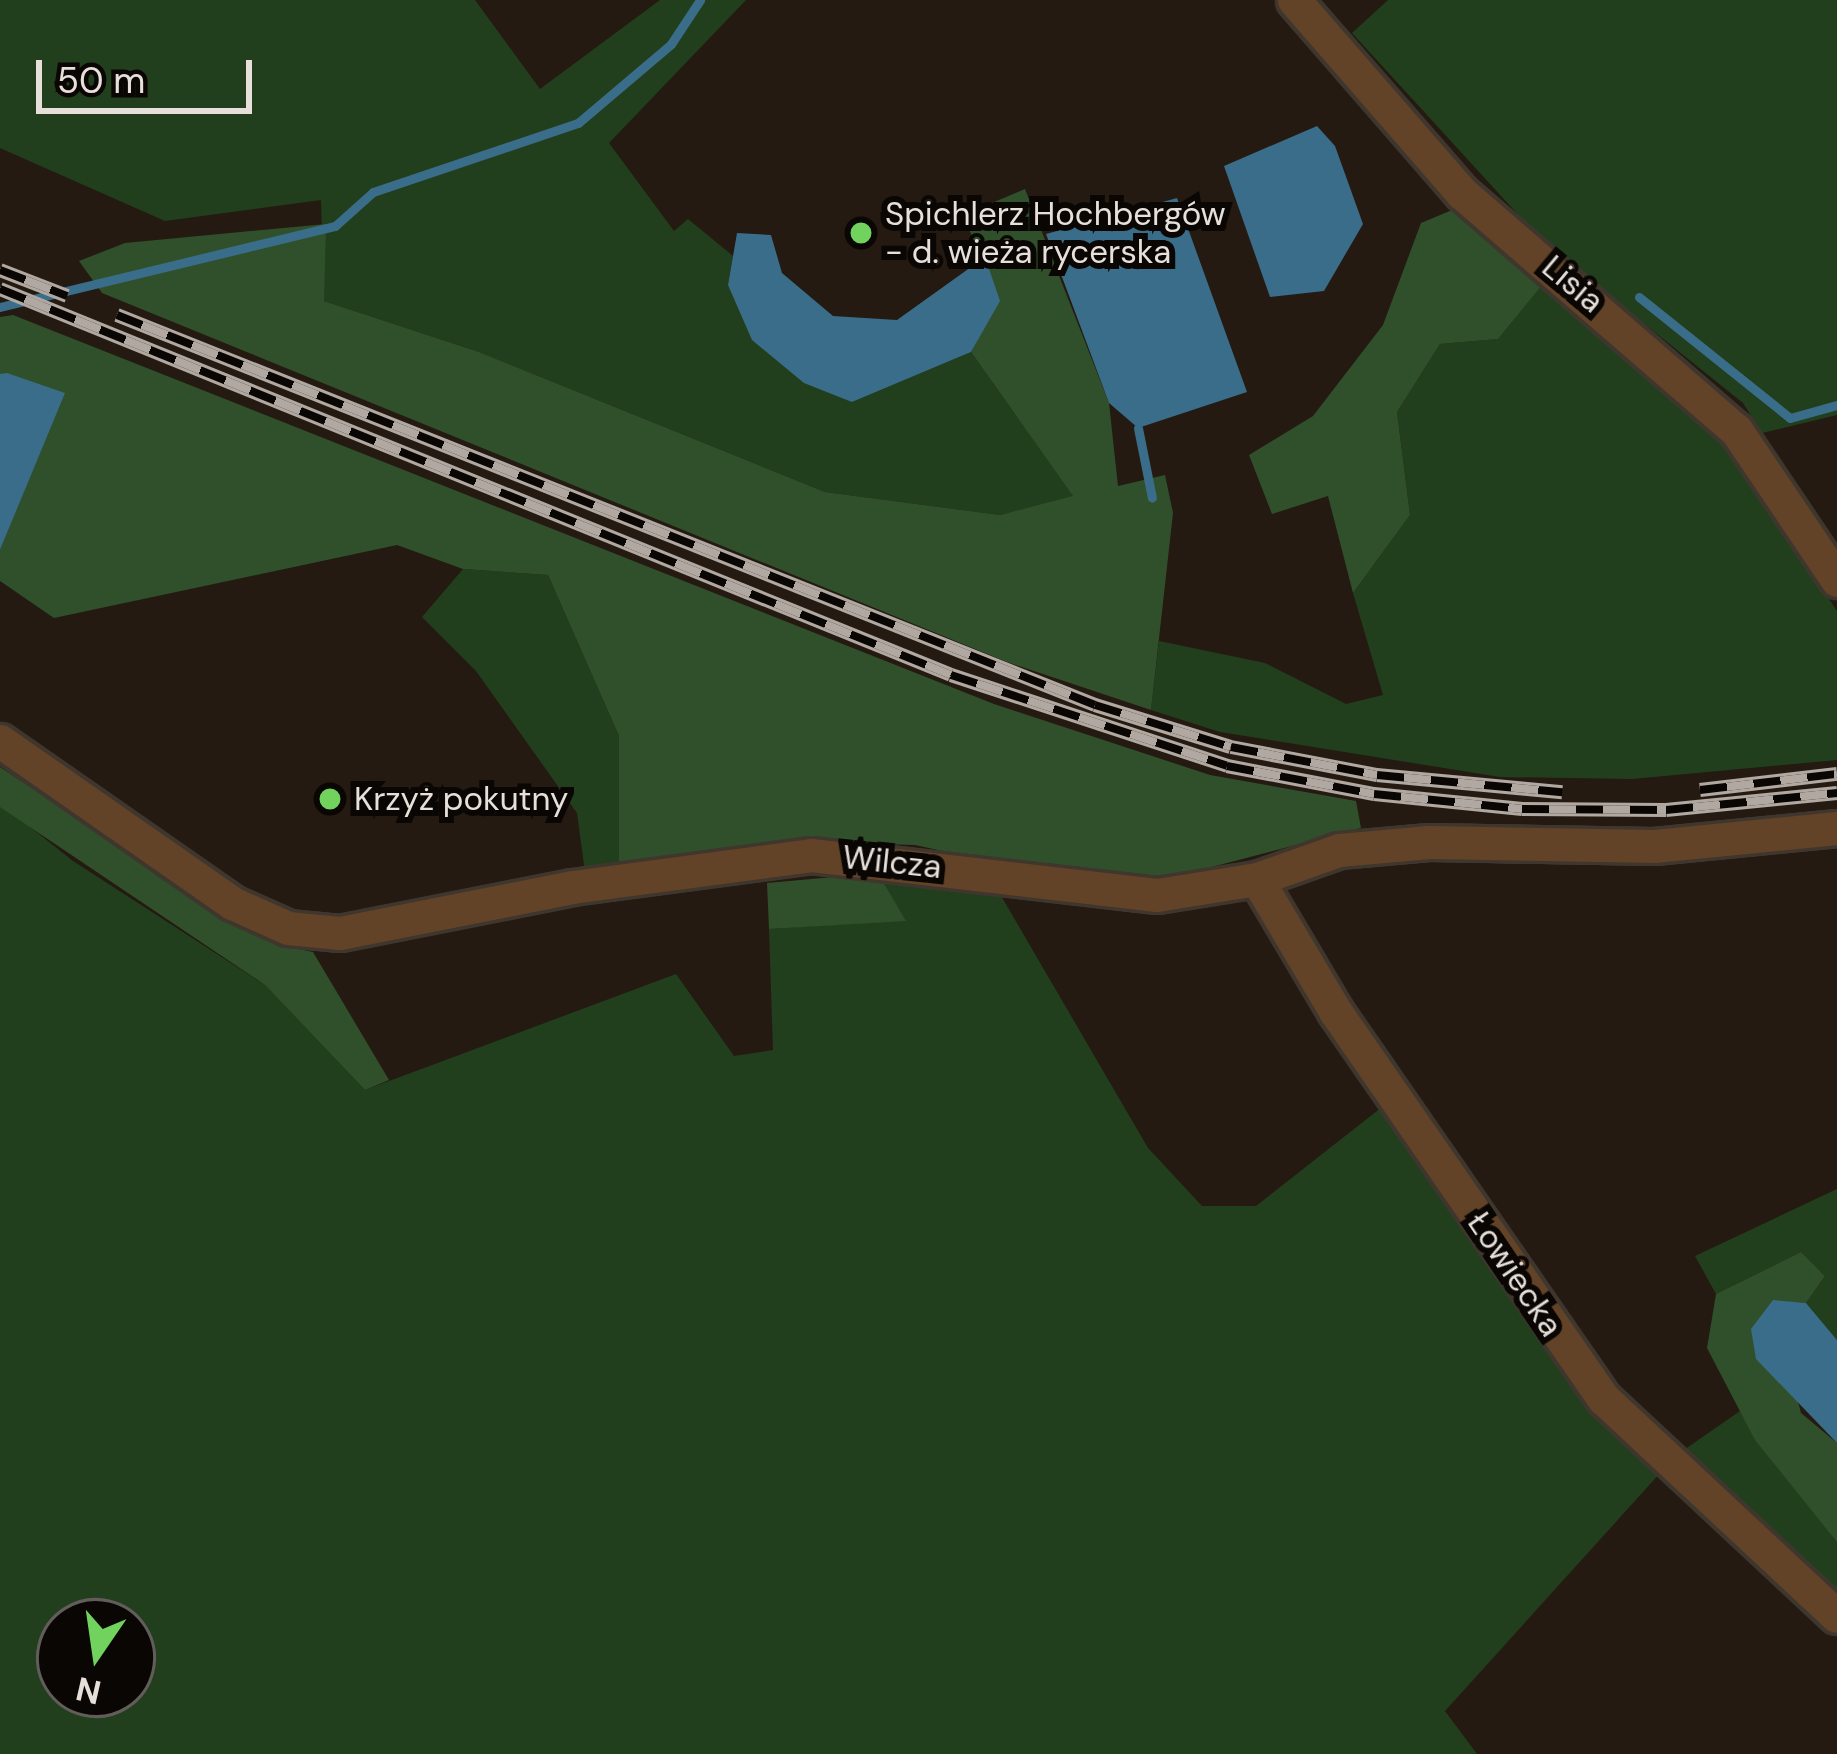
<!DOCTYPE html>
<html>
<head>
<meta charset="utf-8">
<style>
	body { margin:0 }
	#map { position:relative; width:1837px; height:1754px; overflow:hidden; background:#241a11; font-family:"DM Sans",sans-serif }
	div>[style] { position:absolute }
	.green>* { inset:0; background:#223f1d }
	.forest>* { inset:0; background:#30502b }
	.water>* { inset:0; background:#3a6d89 }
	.stream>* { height:9px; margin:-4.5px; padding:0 4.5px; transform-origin:4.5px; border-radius:4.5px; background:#3a6d89 }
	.roads { filter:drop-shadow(3px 0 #3f362d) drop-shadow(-3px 0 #3f362d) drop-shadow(0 3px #3f362d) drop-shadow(0 -3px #3f362d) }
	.minor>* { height:33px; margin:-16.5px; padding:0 16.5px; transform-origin:16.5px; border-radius:16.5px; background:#624328 }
	.rail>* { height:14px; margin-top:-7px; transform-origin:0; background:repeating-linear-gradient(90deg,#0a0604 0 27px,#b0a8a1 0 54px); box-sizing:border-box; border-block:3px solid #b0a8a1 }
	.dots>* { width:33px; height:33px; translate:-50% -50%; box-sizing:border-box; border:6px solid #0a0604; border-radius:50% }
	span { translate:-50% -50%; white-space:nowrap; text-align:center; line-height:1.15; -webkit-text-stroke:12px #0a0604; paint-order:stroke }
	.poi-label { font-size:33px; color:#e7e0da }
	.left { translate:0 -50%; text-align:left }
	.street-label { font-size:33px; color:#e7e0da }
	.north { position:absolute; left:36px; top:1598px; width:120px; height:120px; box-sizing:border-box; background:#0a0604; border:3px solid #625d5a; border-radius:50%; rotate:193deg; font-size:33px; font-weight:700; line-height:48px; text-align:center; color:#e7e0da }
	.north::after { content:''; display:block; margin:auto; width:42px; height:54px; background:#71d35e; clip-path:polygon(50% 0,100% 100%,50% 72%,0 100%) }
	.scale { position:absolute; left:36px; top:60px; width:216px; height:54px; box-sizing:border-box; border:6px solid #e7e0da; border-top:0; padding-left:15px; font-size:36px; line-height:42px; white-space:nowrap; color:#e7e0da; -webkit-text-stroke:9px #0a0604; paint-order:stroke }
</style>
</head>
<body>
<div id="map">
	<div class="green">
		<i style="clip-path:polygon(0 0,475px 0,540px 89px,660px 0,746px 0,609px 143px,674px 231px,688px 219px,733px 256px,728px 285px,852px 402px,971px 352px,1074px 497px,1000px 515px,825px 492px,479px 352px,324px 301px,321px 200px,165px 221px,0 148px)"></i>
		<i style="clip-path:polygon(1388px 0,1837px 0,1837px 415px,1762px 433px,1743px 403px,1545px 244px,1352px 33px)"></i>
		<i style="clip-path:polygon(1544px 283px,1649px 366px,1728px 447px,1837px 611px,1837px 760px,1632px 779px,1500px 777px,1220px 732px,1151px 710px,1159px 641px,1265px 663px,1346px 704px,1383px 695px,1353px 593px,1410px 515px,1397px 412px,1440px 344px,1498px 339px)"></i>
		<i style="clip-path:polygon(463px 569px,548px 575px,619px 736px,619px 865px,585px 872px,577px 813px,476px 671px,422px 617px)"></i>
		<i style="clip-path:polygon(evenodd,0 803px,73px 861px,265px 985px,365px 1090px,676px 974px,734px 1056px,773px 1050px,769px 929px,905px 920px,878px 873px,1000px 894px,1148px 1148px,1202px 1206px,1256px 1206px,1382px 1107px,1661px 1472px,1445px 1711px,1477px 1754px,0 1754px,0 803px,60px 1622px,132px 1622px,132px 1694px,60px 1694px,60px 1622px)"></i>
		<i style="clip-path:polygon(1837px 1189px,1837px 1340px,1806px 1303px,1825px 1276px,1801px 1252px,1716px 1294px,1695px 1256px)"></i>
		<i style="clip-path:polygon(1740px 1411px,1837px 1542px,1837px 1598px,1681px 1452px)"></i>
	</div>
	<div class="forest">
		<i style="clip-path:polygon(1025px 189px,1109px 403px,1118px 486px,1165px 475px,1173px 513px,1151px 710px,1007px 662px,102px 293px,79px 261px,125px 243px,326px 224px,324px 301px,479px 352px,825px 492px,1000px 515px,1073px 496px,971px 352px,999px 300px,963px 215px)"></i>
		<i style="clip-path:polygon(1457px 208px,1544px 283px,1498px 339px,1440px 344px,1397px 412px,1410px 515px,1353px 593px,1328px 496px,1272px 514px,1249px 455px,1313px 416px,1383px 325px,1421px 223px)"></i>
		<i style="clip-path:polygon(13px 315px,994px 704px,1210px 775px,1356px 801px,1361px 828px,1158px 881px,1058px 876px,915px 845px,814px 842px,619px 865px,619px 736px,548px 575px,463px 569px,397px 545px,54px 618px,0 581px,0 550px,64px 393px,0 374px,0 317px)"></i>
		<i style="clip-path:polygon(0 767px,220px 912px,275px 944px,313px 952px,389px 1080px,365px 1090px,265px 985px,0 807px)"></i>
		<i style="clip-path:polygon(878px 873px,906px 921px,769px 929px,767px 883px)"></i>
		<i style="clip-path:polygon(1801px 1252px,1825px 1276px,1806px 1303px,1772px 1301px,1801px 1413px,1837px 1443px,1837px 1542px,1755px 1440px,1707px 1348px,1716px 1294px)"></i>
	</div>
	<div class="water">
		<i style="clip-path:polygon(1317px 126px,1335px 146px,1363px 224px,1324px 291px,1270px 297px,1224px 166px)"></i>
		<i style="clip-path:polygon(1177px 198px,1247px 392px,1138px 428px,1109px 403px,1046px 234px)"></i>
		<i style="clip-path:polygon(737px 233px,771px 235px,782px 273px,833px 316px,897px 320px,985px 257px,1000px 301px,971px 352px,852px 402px,804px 383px,752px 340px,728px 285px)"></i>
		<i style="clip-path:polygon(7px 373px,65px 393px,0 550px,0 374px)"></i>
		<i style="clip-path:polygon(1773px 1300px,1806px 1303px,1837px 1340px,1837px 1443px,1756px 1359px,1751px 1329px)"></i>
	</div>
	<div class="stream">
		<i style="left:1639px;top:297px;width:193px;rotate:38.7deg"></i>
		<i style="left:1790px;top:418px;width:49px;rotate:-15.5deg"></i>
		<i style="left:0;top:307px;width:345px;rotate:-13.6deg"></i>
		<i style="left:335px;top:226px;width:51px;rotate:-41.8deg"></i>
		<i style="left:373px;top:192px;width:216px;rotate:-18.6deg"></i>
		<i style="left:578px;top:123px;width:122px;rotate:-40.3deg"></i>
		<i style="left:671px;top:44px;width:53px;rotate:-56.6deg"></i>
		<i style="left:1138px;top:428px;width:71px;rotate:78.7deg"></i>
	</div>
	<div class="roads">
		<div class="minor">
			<i style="left:1294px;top:0;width:256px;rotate:49deg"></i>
			<i style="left:1462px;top:193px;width:362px;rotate:40.9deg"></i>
			<i style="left:1736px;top:430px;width:181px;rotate:56deg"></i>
			<i style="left:0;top:741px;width:283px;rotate:34.9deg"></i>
			<i style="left:232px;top:903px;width:61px;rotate:24.1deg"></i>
			<i style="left:288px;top:928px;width:52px;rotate:5.5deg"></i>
			<i style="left:340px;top:933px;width:237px;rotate:-11.2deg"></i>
			<i style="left:572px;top:887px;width:241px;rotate:-7.6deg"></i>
			<i style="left:811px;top:855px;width:348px;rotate:6.6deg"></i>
			<i style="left:1157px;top:895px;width:101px;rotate:-9.1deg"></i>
			<i style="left:1257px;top:879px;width:87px;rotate:-19.5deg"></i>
			<i style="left:1339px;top:850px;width:90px;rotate:-5.1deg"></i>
			<i style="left:1429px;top:842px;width:225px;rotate:1deg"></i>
			<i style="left:1654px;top:846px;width:184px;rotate:-5.6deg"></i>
			<i style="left:1257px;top:879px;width:153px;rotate:59.4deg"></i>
			<i style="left:1335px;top:1011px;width:472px;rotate:55.3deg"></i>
			<i style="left:1604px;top:1399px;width:318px;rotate:43deg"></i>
		</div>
	</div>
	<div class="rail">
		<i style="left:0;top:270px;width:72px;rotate:21.2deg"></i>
		<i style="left:0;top:289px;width:1026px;rotate:22.09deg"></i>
		<i style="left:951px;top:675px;width:291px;rotate:18.2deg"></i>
		<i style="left:1227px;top:766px;width:150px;rotate:10.8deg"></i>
		<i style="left:1374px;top:794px;width:149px;rotate:5.8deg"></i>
		<i style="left:1522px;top:809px;width:144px;rotate:0.4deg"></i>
		<i style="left:1666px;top:810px;width:172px;rotate:-5.7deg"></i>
		<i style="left:117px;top:315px;width:1053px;rotate:21.74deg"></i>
		<i style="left:1095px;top:705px;width:142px;rotate:17.2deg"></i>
		<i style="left:1231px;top:747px;width:149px;rotate:10.9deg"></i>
		<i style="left:1377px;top:775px;width:186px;rotate:5.3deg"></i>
		<i style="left:1700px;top:790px;width:138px;rotate:-6.7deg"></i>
	</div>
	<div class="dots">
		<i style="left:861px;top:233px;background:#71d35e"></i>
		<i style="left:330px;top:799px;background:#71d35e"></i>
	</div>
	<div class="poi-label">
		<span class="left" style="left:885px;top:233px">Spichlerz Hochbergów<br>- d. wieża rycerska</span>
		<span class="left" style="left:354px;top:799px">Krzyż pokutny</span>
	</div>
	<div class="street-label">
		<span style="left:1573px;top:284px;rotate:40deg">Lisia</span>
		<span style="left:892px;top:862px;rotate:6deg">Wilcza</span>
		<span style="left:1515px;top:1274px;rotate:56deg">Łowiecka</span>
	</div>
	<div class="north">N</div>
	<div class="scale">50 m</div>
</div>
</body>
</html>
